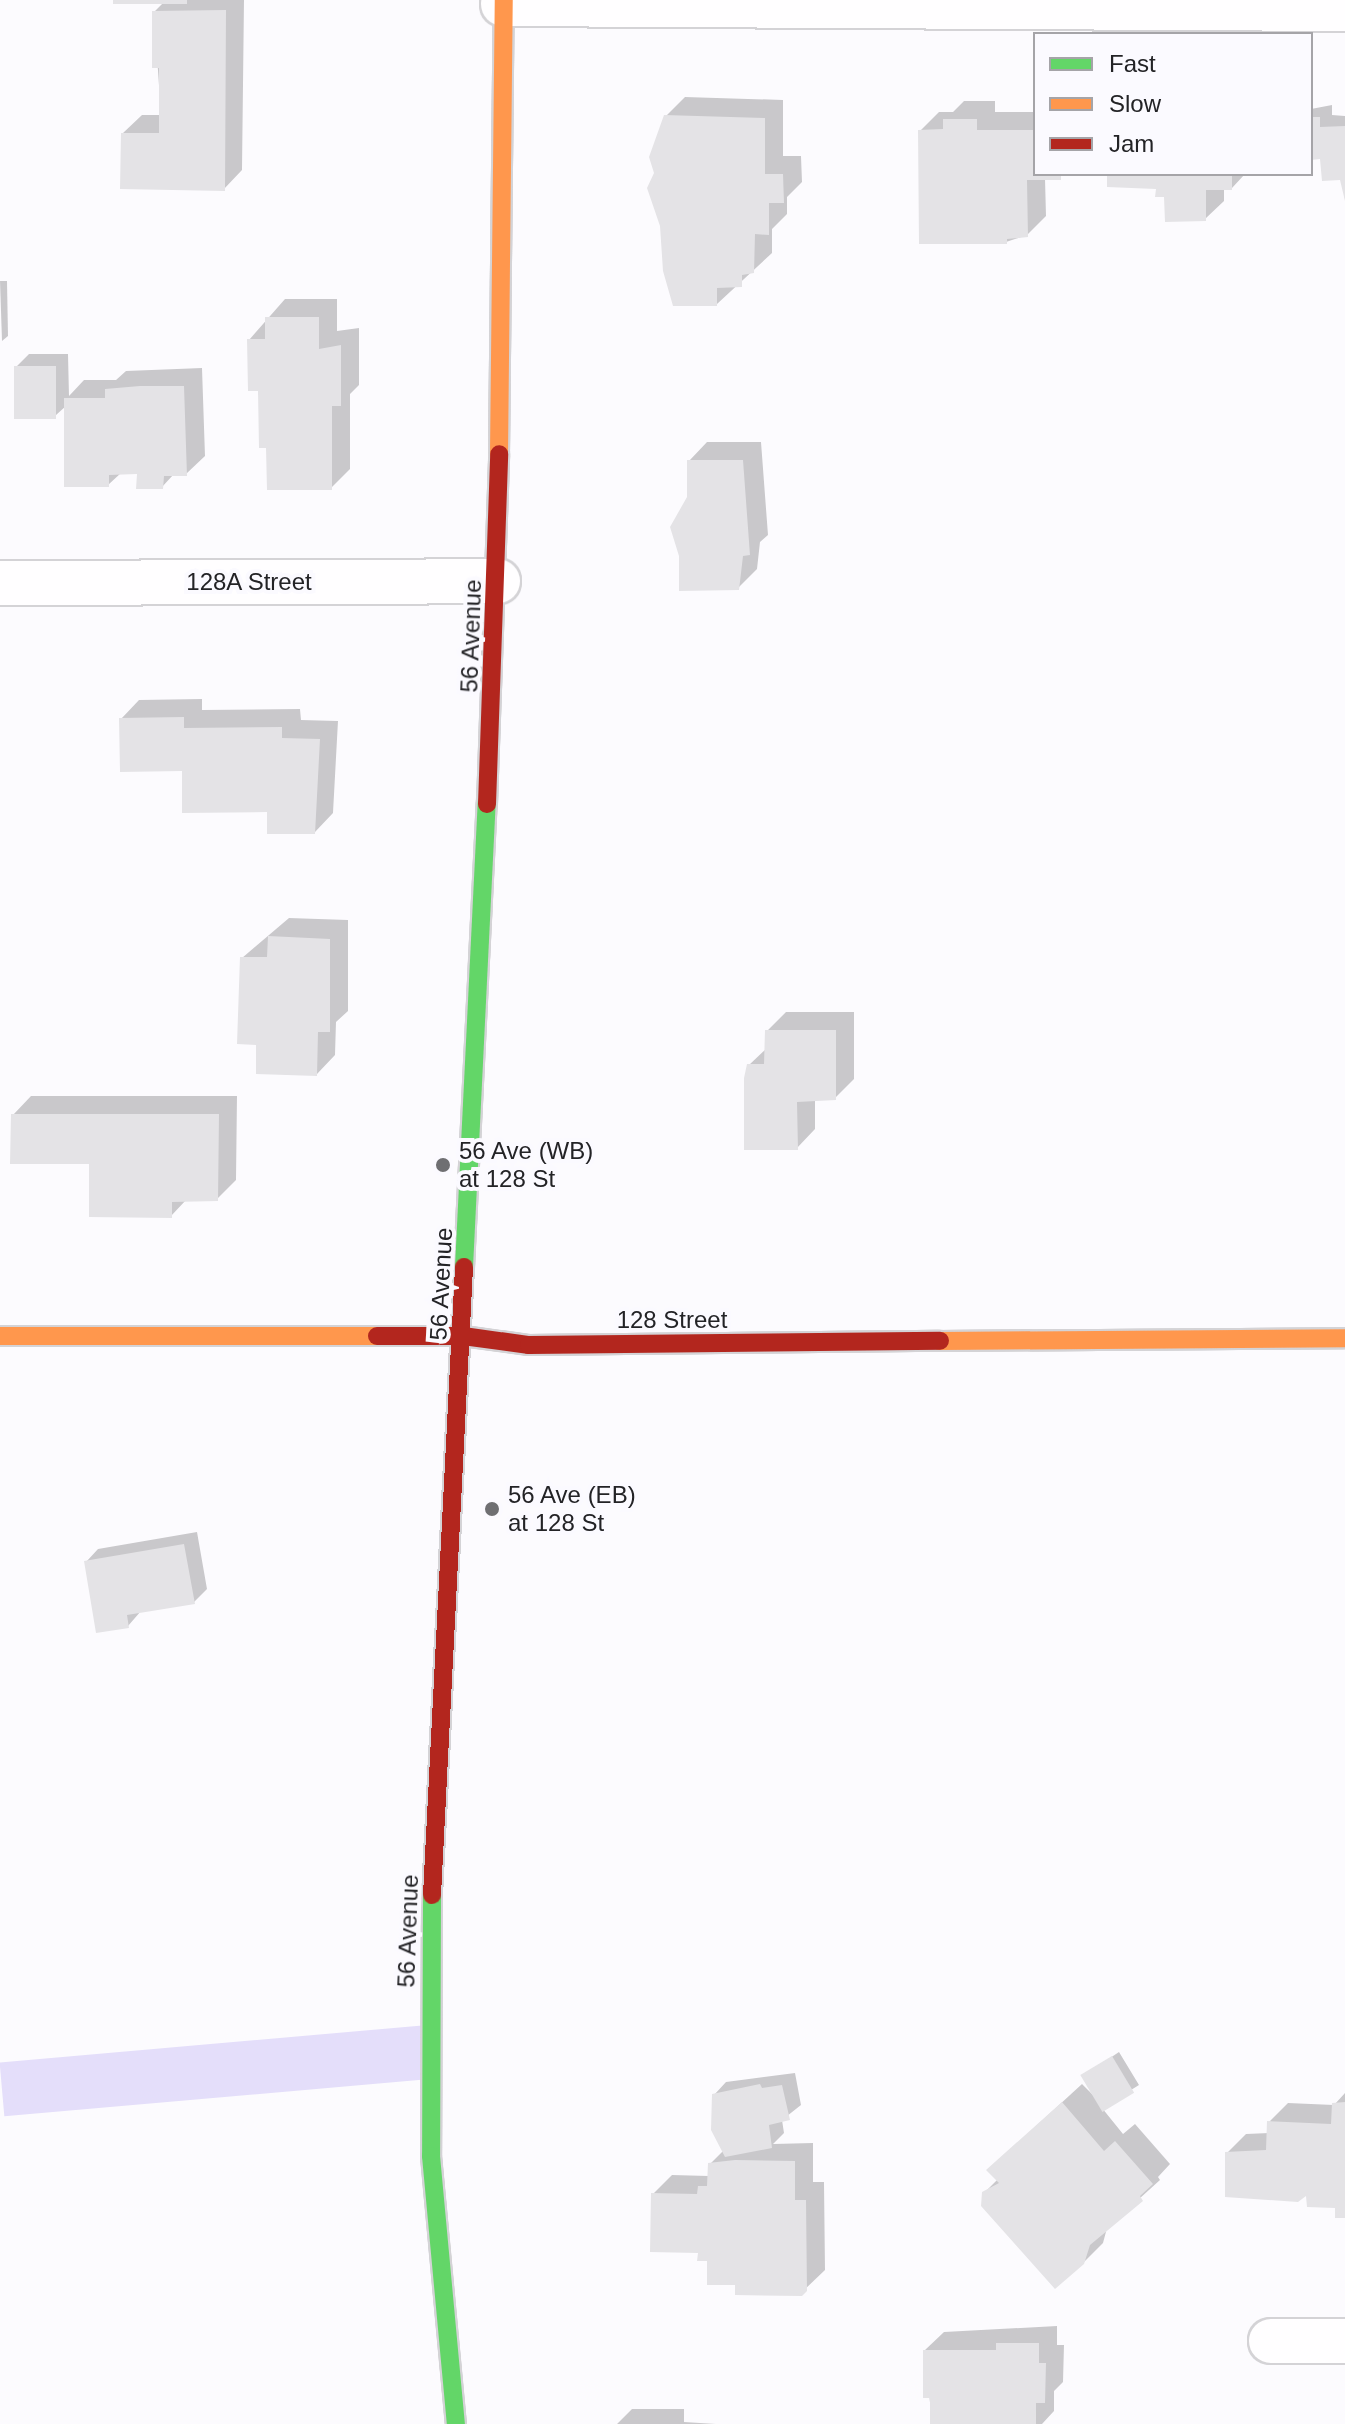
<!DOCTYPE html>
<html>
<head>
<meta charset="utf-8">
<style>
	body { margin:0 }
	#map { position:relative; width:1345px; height:2424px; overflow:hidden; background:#fcfbfe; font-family:Arial,sans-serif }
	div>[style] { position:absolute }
	.green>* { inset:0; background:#e4defa; transform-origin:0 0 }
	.shadow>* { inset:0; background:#0003 }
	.building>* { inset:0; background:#e4e3e6; transform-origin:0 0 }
	.roads { filter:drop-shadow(2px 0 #d4d3d6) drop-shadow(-2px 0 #d4d3d6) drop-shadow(0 2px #d4d3d6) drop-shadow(0 -2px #d4d3d6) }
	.street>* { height:44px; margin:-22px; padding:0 22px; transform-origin:22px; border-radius:22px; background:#fffeff }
	.fast>* { height:18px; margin:-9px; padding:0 9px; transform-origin:9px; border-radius:9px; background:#63d668 }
	.slow>* { height:18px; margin:-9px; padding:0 9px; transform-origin:9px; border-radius:9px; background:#ff974d }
	.jam>* { height:18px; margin:-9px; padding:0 9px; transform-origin:9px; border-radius:9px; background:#b3261e }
	.dots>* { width:22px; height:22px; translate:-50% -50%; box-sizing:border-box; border:4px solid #fbfaff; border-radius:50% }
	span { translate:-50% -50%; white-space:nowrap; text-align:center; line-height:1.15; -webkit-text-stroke:8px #fbfaff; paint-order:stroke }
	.street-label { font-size:24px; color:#232326 }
	.poi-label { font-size:24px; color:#232326 }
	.left { translate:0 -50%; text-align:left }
	.legend { position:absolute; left:1033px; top:32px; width:280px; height:144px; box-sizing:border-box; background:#fbfaff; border:2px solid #a5a4a8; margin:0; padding:10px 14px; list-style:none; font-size:24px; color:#232326 }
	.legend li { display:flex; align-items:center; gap:16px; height:40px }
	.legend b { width:40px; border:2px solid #a5a4a8 }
</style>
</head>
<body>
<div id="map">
	<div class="green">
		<i style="left:428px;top:2025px;width:54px;height:430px;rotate:85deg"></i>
	</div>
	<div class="shadow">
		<i style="clip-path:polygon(115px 0,244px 0,242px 170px,224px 189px,123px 133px,142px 115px,161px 115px,154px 12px,164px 2px)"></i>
		<i style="clip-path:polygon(685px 97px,783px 100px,783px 156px,801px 156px,802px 182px,787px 197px,787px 214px,772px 229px,772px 253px,717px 304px,656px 173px,666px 116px)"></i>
		<i style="clip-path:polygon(964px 101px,995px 101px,995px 112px,1035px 112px,1035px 174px,1065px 174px,1045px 178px,1046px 216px,1027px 235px,1006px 242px,920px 131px,939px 112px,953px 112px)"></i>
		<i style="clip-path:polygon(1332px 105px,1332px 115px,1345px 116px,1345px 199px,1342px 178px,1322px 157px,1311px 158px,1311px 109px)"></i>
		<i style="clip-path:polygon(1109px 174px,1245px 174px,1232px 188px,1224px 188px,1224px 201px,1205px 219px,1158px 187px)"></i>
		<i style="clip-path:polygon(0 281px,7px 281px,8px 336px,2px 341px)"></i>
		<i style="clip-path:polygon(285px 299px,337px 299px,337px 331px,359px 328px,359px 385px,350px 394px,350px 469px,331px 488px,268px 446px,249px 340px)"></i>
		<i style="clip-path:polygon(29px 354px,68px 354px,69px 396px,84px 380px,116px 380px,126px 371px,202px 368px,205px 456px,186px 474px,174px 474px,162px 487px,139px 472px,121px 473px,108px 485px,66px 406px,56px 415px,16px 367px)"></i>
		<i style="clip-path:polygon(707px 442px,761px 442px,768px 535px,760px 542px,757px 569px,738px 588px,689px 497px,689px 461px)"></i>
		<i style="clip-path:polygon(202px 699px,202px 710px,300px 709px,301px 720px,338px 721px,333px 813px,315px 832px,184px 769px,121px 719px,139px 700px)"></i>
		<i style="clip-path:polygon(289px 918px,348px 920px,348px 1011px,336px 1022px,335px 1055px,317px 1074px,258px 1043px,242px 958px)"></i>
		<i style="clip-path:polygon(786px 1012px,854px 1012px,854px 1079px,835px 1098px,815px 1099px,815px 1129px,797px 1148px,749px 1065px,767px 1048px,767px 1031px)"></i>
		<i style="clip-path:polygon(31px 1096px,237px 1096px,236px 1180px,217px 1199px,187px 1199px,171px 1216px,13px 1115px)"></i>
		<i style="clip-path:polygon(197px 1532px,207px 1589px,194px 1602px,141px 1611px,128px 1626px,86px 1562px,98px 1549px)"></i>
		<i style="clip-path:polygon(1119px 2052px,1139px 2085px,1102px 2108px,1123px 2134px,1135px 2124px,1170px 2164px,1158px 2177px,1160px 2180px,1107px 2228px,1103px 2243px,1083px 2263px,984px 2193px,998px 2179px,988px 2170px,1082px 2084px,1094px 2096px,1083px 2076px)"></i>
		<i style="clip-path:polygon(795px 2073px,801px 2105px,782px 2120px,784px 2133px,773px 2144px,813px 2143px,813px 2182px,824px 2182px,825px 2270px,801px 2293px,737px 2283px,700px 2251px,653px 2194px,672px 2175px,709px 2176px,710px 2164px,724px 2150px,714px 2095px,726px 2082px)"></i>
		<i style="clip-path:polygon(1345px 2093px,1345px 2216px,1338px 2206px,1227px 2153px,1246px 2134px,1269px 2133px,1269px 2122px,1288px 2103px,1334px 2105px)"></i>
		<i style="clip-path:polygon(1057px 2326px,1057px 2345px,1064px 2345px,1063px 2382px,1054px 2391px,1054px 2411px,1042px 2424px,932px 2424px,925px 2350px,944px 2332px)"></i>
		<i style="clip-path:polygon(632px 2409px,684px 2409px,684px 2422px,716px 2424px,617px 2424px)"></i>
	</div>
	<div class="building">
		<i style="left:113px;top:0;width:74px;height:4px"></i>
		<i style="clip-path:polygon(226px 10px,225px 191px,120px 189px,121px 133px,159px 133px,159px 68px,152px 68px,152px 11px)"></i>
		<i style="clip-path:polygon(664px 115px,765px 118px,765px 174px,783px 174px,784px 203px,769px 203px,769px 235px,755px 234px,754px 273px,742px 275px,742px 287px,717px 288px,717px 306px,673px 306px,663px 271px,660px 226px,647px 188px,654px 173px,649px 157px)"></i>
		<i style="clip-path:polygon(1311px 117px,1320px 117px,1320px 127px,1345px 126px,1345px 201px,1340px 180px,1322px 181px,1320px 159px,1311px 160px)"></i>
		<i style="clip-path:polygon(943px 119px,977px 119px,977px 130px,1035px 130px,1035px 174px,1061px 174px,1061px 180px,1027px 180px,1028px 237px,1007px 239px,1007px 244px,919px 244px,918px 130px,943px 129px)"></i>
		<i style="clip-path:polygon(1107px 174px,1232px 174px,1232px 190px,1206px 190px,1206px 221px,1165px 222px,1164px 197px,1155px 197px,1156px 189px,1107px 187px)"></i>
		<i style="clip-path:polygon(265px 317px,319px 317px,319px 349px,341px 345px,341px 406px,332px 406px,332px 490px,267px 490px,266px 448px,259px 448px,258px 391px,248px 391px,247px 339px,265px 339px)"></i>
		<i style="left:14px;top:366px;width:42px;height:53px"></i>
		<i style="clip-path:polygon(140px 386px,184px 386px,187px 476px,164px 476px,163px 489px,136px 489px,137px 474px,109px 475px,109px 487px,64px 487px,64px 398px,105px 398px,105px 389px)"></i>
		<i style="clip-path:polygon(687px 460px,743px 460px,750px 555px,743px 556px,739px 590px,679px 591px,679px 556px,670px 527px,687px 497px)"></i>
		<i style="clip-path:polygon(184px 717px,184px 728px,282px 727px,282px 738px,320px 739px,315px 834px,267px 834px,267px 812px,182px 813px,182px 771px,120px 772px,119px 718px)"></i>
		<i style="clip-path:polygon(268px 936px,330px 939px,330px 1032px,318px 1032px,317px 1076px,256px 1074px,256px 1045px,237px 1044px,240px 957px,267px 957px)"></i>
		<i style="clip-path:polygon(765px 1030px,836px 1030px,836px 1100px,797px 1102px,798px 1150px,744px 1150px,744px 1078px,747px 1064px,764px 1064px)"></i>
		<i style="clip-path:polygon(11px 1114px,219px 1114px,218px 1201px,172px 1202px,172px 1218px,89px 1217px,89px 1164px,10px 1164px)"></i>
		<i style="clip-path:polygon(184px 1544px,195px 1604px,127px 1615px,129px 1628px,96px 1633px,84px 1561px)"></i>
		<i style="left:1112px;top:2056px;width:43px;height:37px;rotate:59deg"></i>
		<i style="clip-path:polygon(760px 2084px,762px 2088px,782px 2085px,790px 2120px,769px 2125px,772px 2148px,725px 2157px,711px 2130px,712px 2094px)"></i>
		<i style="clip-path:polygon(1062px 2102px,1104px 2151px,1115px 2141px,1153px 2184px,1140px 2196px,1143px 2201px,1090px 2245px,1084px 2264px,1055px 2289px,981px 2206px,982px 2192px,999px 2183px,986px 2170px)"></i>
		<i style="clip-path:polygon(1345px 2102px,1345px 2218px,1335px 2218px,1335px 2208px,1307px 2207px,1306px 2196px,1298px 2202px,1225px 2197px,1225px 2152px,1266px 2150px,1267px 2121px,1331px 2124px,1332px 2103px)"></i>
		<i style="clip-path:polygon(735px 2160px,795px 2161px,795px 2200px,806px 2200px,807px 2291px,802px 2296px,735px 2295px,735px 2285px,707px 2285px,707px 2261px,697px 2261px,698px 2253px,650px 2252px,651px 2193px,697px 2194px,698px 2186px,707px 2186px,708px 2163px)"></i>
		<i style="clip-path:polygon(996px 2343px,1039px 2343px,1039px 2363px,1046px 2363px,1045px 2403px,1036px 2403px,1036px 2424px,930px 2424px,930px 2398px,923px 2398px,923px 2350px,996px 2350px)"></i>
	</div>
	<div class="roads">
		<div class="street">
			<i style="left:503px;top:4px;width:842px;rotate:0.34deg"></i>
			<i style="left:0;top:583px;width:498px;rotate:-0.2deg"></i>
			<i style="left:1271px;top:2341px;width:74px"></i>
		</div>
		<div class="fast">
			<i style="left:464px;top:1267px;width:464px;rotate:-87.2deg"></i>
			<i style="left:432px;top:1895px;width:261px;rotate:90.2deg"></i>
			<i style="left:431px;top:2156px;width:269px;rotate:84.7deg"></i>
		</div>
		<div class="slow">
			<i style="left:499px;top:454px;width:454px;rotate:-89.4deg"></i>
			<i style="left:0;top:1336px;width:377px"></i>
			<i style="left:940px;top:1341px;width:405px;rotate:-0.4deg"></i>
		</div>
		<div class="jam">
			<i style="left:487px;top:804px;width:350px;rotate:-88deg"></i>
			<i style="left:377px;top:1336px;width:86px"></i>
			<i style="left:463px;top:1336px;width:67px;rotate:7.8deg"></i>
			<i style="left:529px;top:1345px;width:411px;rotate:-0.6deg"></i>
			<i style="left:432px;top:1895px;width:629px;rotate:-87.08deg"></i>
		</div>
	</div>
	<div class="dots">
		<i style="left:443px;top:1165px;background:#6f6f72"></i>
		<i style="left:492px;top:1509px;background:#6f6f72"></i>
	</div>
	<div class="street-label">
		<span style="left:249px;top:582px">128A Street</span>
		<span style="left:471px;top:636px;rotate:-88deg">56 Avenue</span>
		<span style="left:441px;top:1284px;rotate:-87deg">56 Avenue</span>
		<span style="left:672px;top:1320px">128 Street</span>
		<span style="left:408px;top:1931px;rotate:-88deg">56 Avenue</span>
	</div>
	<div class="poi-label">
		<span class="left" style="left:459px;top:1165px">56 Ave (WB)<br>at 128 St</span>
		<span class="left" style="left:508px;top:1509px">56 Ave (EB)<br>at 128 St</span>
	</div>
	<ul class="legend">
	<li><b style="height:10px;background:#63d668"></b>Fast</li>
	<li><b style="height:10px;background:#ff974d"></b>Slow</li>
	<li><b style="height:10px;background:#b3261e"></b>Jam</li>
	</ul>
</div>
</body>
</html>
